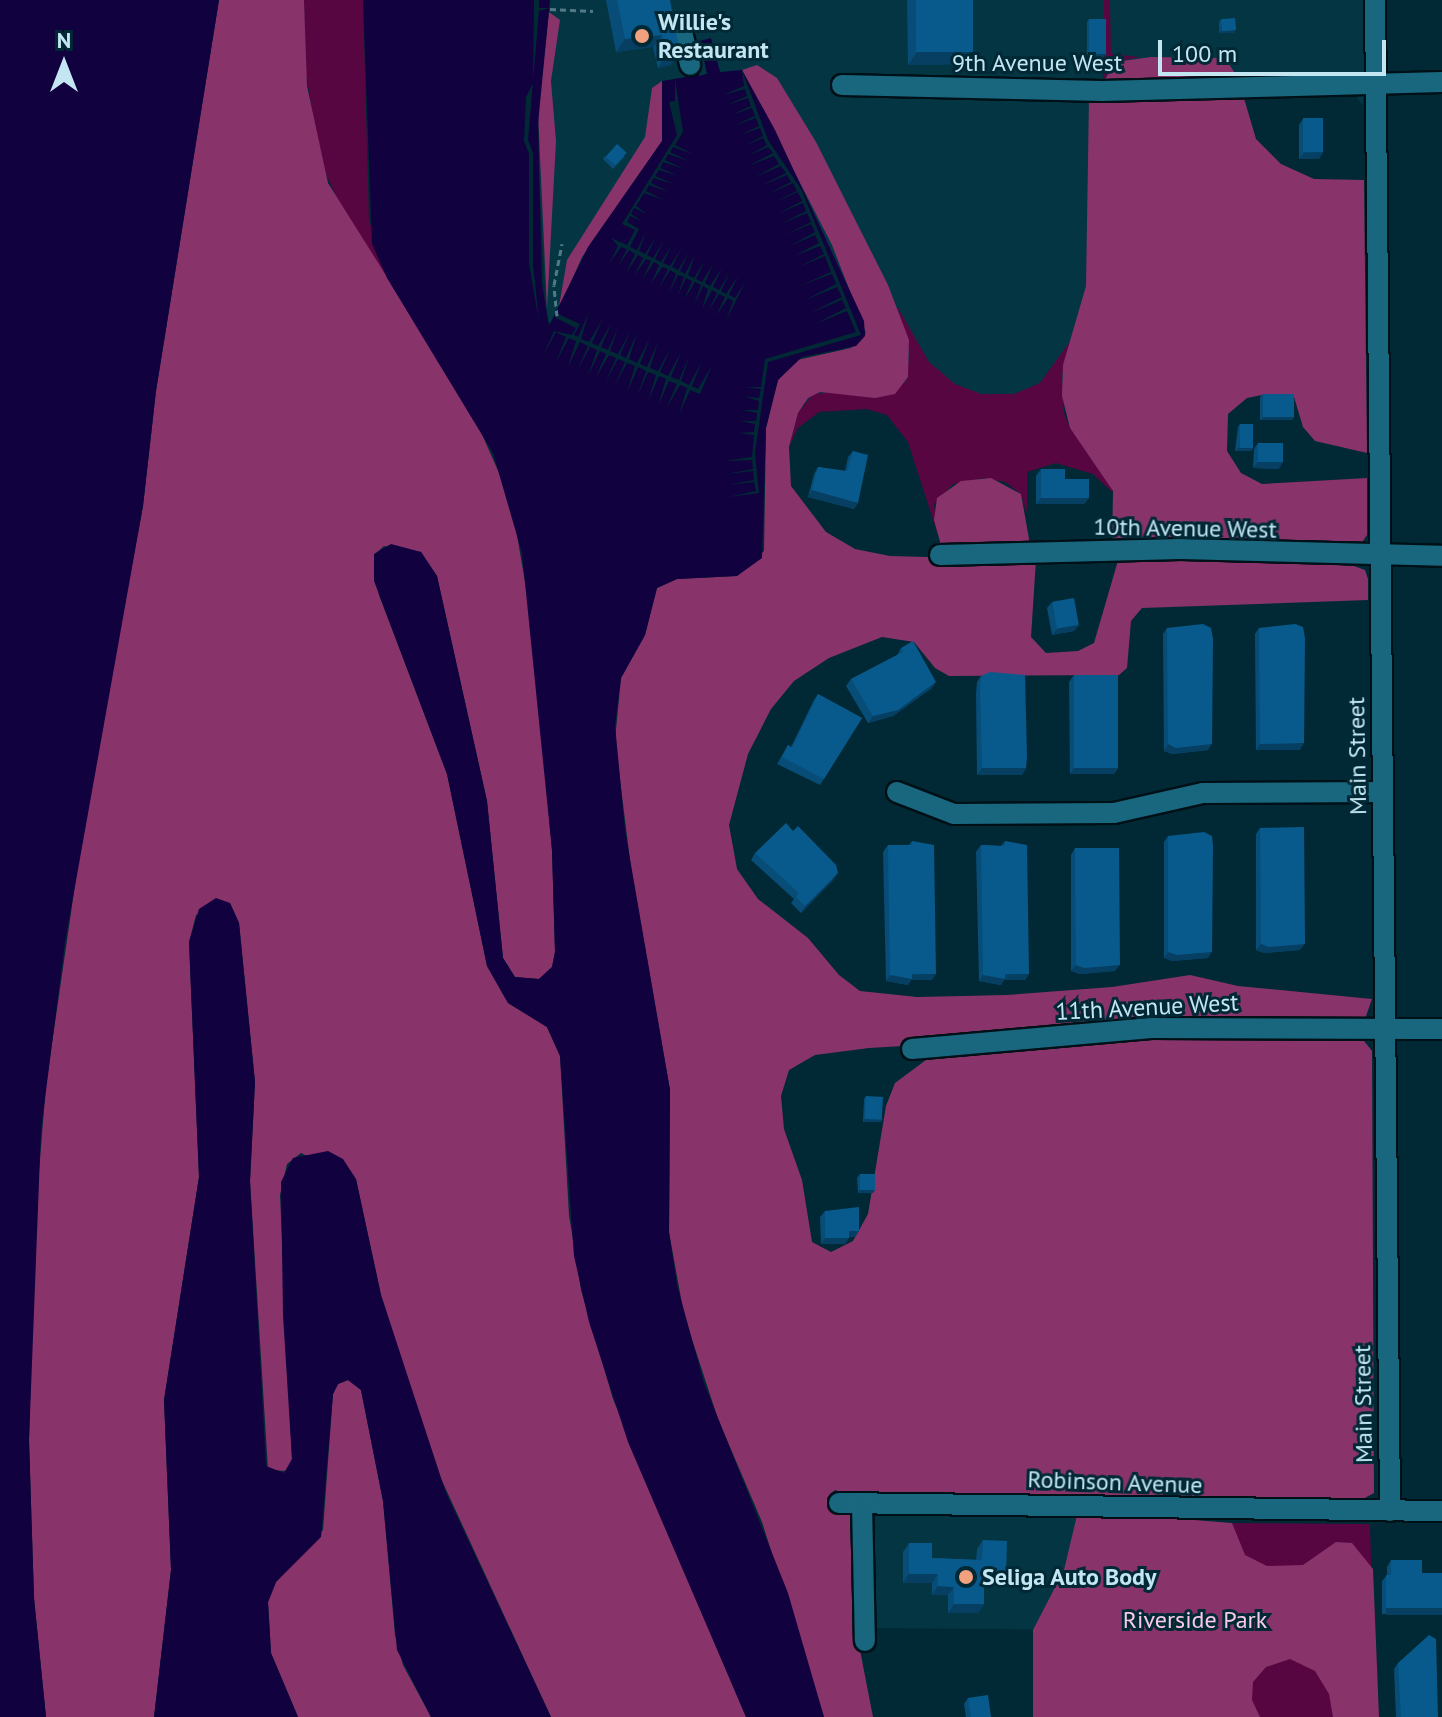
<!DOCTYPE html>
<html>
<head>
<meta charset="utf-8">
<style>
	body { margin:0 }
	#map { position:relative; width:1442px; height:1717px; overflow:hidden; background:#002935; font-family:"PT Sans",sans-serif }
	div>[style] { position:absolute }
	.built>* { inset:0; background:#043543 }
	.green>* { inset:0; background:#580641 }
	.forest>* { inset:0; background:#89336b }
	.water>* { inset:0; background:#12013f }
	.pier>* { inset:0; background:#002935 }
	.path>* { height:3px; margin-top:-1.5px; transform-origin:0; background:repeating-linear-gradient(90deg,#537986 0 6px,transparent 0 10px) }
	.roads { filter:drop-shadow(2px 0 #001017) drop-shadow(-2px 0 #001017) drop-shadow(0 2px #001017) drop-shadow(0 -2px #001017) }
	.minor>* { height:20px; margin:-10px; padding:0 10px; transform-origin:10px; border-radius:10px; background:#19677f }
	.wall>* { inset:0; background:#074d78 }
	.shaded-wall>* { inset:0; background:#063f62; transform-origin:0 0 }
	.building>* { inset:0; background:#085a8c; transform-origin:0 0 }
	.dots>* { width:22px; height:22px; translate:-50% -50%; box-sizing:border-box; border:4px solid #002935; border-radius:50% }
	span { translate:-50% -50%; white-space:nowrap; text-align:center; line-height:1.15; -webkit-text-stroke:6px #002935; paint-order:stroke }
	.poi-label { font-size:24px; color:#c4e6f3; font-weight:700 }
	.left { translate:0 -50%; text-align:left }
	.street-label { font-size:24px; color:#c4e6f3 }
	.park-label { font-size:24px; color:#fac9e5 }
	.north { position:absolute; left:24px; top:24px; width:80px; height:80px; -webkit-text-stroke:6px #002935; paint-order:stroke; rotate:0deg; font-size:22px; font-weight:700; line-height:32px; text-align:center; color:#c4e6f3 }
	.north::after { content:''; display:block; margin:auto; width:28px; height:36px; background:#c4e6f3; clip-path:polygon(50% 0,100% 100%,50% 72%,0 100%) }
	.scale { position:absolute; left:1158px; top:40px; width:228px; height:36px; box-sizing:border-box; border:4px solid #c4e6f3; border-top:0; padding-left:10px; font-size:24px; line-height:28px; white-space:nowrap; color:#c4e6f3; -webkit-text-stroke:6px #002935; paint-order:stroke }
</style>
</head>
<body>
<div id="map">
	<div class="built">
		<i style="clip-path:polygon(550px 0,1367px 0,1363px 106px,1354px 94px,1115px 98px,1118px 400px,769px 402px,845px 350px,720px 72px,700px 41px,708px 74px,699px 76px,696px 64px,687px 77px,662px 82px,665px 109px,571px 281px,554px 323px,547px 322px,538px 162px)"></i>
		<i style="clip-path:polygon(874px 1510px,1095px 1512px,1096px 1630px,871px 1628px,869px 1520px)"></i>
	</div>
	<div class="green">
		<i style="clip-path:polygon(304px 0,363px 0,369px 220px,387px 278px,346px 218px,321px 163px,305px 68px)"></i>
		<i style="clip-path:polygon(1104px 0,1110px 0,1111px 54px,1140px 57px,1115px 62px,1103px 81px)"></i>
		<i style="clip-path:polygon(897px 306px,929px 362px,955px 384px,981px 394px,1014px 394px,1040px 383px,1071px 340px,1062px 375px,1064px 413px,1070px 428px,1105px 473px,1109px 482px,1113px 493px,1093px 474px,1056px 463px,1027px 472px,1027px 513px,1021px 494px,1005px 482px,984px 478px,953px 484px,934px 504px,938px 535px,908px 442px,887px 415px,867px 409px,819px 412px,798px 428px,789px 447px,798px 413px,813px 394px,840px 391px,875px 398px,906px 382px,910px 351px)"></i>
		<i style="clip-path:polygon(1150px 1513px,1214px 1523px,1370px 1524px,1375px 1717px,1100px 1717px)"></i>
	</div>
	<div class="forest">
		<i style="clip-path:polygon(219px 0,304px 0,307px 86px,328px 183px,473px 414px,511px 500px,532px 623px,552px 850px,555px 952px,552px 967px,539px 979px,515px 977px,503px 958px,487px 801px,437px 576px,421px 552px,384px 546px,374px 555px,379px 595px,447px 774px,487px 966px,508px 1003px,547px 1027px,560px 1056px,569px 1215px,581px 1290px,613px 1399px,746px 1717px,551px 1717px,437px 1470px,381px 1295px,356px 1179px,301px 1153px,287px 1164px,280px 1195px,292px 1459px,287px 1471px,268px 1470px,250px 1181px,255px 1082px,239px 923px,230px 903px,196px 915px,189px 942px,199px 1177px,164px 1400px,171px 1570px,154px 1717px,46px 1717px,34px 1598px,29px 1440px,35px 1221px,46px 1085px,85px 816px,143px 506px,156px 391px)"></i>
		<i style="clip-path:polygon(549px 12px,560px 20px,551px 81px,556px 141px,547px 309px,538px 113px)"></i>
		<i style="clip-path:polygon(1151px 57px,1225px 58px,1240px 81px,1103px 83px,1115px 62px)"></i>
		<i style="clip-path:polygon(757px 65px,777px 78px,816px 142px,888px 285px,909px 340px,908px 377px,895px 394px,875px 398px,820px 392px,808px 398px,798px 413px,789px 447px,791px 486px,826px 532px,855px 549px,890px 556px,1036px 560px,1031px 637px,1046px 653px,1078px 651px,1094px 643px,1119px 557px,1189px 554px,1354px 566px,1365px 570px,1368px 579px,1368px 600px,1142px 608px,1131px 621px,1127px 668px,1119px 675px,949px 676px,935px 668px,914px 642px,882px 637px,829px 658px,794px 681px,771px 709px,748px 754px,729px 825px,737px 869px,758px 899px,808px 938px,839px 975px,860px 991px,917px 997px,1007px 995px,1112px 987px,1190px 975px,1238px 986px,1372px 999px,1365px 1019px,869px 1048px,815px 1055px,789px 1070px,781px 1096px,784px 1129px,802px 1180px,812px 1242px,831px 1252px,853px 1241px,868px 1214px,886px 1106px,895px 1083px,930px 1057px,1093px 1036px,1361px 1037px,1372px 1051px,1374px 1493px,1363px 1499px,1232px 1499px,849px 1495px,835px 1490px,827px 1498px,829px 1510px,854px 1513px,859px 1645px,873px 1717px,824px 1717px,762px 1522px,718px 1419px,684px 1315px,669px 1232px,670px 1090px,631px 868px,615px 740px,621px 678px,645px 635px,657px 588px,677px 579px,737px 576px,764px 551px,766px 428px,778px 380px,797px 360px,851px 348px,866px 333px,832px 245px,742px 70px)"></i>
		<i style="clip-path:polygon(662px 81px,662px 141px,582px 257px,558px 312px,567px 260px,645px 137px,652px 88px)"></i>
		<i style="clip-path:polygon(1243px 95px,1256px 139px,1281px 164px,1314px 179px,1364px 180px,1367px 453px,1315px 441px,1303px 427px,1294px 397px,1262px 395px,1247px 398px,1228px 414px,1227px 451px,1241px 473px,1262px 484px,1367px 478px,1367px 535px,1361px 544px,1112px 546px,1113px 491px,1070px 428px,1062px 396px,1063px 365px,1086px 286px,1089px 98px)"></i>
		<i style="clip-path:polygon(991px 478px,1021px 494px,1031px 550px,942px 549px,934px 520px,937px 498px,961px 481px)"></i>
		<i style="clip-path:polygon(348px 1380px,361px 1390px,383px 1501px,395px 1635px,403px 1665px,431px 1717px,298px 1717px,271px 1653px,268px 1602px,276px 1582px,323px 1530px,333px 1394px,338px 1384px)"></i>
		<i style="clip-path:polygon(1078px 1511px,1232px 1523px,1245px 1555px,1267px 1566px,1303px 1565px,1336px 1542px,1352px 1543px,1373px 1569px,1379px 1717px,1333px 1717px,1329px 1694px,1315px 1671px,1290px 1659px,1266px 1667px,1253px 1682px,1252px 1700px,1260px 1717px,1033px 1717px,1033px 1630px,1064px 1570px)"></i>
	</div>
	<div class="water">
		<i style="clip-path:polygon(0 0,219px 0,156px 391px,143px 506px,65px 942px,41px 1130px,29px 1440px,34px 1598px,46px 1717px,0 1717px)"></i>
		<i style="clip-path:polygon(363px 0,550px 0,538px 124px,542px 284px,549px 326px,588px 247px,662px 141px,662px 81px,686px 77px,684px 66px,696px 63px,699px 76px,707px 74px,700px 41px,711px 38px,720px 72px,742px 70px,775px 130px,864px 321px,865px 336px,856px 346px,802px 357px,778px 380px,766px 428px,762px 558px,737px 576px,677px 579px,657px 588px,645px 635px,621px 678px,615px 725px,625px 830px,670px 1090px,669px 1232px,677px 1285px,704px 1383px,788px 1593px,824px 1717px,746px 1717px,628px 1442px,589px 1322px,574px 1256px,560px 1056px,547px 1027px,508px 1003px,487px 966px,447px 774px,374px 581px,374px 554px,391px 544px,421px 552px,437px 576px,487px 801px,503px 958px,515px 977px,539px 979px,552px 967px,555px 952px,552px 850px,522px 553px,493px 453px,387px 278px,372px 244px)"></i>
		<i style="clip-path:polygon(216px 898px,230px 903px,239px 923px,255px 1082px,250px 1181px,266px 1466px,284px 1473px,292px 1459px,283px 1315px,281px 1182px,293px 1158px,328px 1151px,343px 1159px,356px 1179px,381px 1295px,446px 1493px,551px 1717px,431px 1717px,397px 1650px,383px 1501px,361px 1390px,348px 1380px,338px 1384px,333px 1394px,321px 1537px,276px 1582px,268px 1602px,271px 1653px,298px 1717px,154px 1717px,171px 1570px,164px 1400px,199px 1177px,189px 942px,199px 909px)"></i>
	</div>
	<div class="pier">
		<i style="clip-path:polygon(534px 0,539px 0,539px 8px,550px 8px,539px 11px,528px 140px,533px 153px,533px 264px,539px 321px,529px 264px,529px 154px,524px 141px,526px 97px,533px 83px)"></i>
		<i style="clip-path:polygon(742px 70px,768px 140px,801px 189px,861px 335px,768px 362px,755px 453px,759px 493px,728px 497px,756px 491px,754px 482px,727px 485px,754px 480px,753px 471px,726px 474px,753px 469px,752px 460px,724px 461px,752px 457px,754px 435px,739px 433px,754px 432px,755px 424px,740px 421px,756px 421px,757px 413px,742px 410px,758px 410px,759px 401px,744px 396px,759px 398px,761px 389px,745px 387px,761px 387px,765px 359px,856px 332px,847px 311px,815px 324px,846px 308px,842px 300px,810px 313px,842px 297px,837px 287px,805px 300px,836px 284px,832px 274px,799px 286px,831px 272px,825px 256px,799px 267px,824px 254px,820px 246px,794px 256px,819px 243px,815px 235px,790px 246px,815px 232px,811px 224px,785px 235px,811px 222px,807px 213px,781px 224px,806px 211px,803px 203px,777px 214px,802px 201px,798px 192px,772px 203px,797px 191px,793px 183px,766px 195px,791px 182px,787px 175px,760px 186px,786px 173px,781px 166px,755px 177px,779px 164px,774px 156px,748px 166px,773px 153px,768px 147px,748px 156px,767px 145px,763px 138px,744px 146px,763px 136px,760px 128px,740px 135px,759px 126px,756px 118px,735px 125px,755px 116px,752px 108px,731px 115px,751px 106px,748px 98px,727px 105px,747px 96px,745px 89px,723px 95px,744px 86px)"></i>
		<i style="clip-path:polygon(675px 79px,683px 132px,675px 145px,693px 154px,673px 147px,670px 152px,689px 161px,668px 154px,665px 160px,684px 169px,663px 162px,660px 168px,679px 176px,659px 170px,655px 176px,674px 184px,653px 178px,651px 183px,669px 192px,649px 185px,646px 191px,664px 200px,644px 193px,636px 206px,647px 214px,634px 208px,631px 214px,643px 222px,630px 216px,627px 222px,639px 229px,630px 247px,637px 250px,646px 232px,639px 251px,645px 254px,656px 237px,647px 255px,653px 258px,664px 240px,655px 259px,661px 262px,672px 245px,663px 263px,670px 266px,681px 249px,672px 267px,678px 270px,689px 252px,680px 271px,685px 274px,695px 255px,688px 275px,694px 278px,705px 260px,696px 279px,702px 282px,713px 264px,705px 283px,710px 286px,722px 268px,713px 287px,719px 290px,730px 272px,721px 291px,726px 294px,738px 276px,729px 295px,735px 298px,746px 280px,726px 321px,733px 301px,728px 298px,716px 316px,725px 297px,719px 294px,708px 312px,717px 293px,712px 290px,702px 309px,708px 289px,703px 286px,694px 305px,701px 285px,695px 282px,684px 300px,692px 281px,686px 278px,677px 297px,684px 277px,678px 275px,669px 293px,676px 274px,670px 270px,659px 288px,668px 269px,662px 267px,651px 284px,659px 265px,654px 262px,642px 280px,651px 261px,646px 259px,634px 276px,643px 258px,638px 255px,626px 273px,635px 254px,629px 250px,617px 268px,627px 249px,621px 247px,609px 264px,618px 246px,611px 238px,627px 245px,635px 230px,622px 224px,677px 135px,669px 102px,675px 101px)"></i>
		<i style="clip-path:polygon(589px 312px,581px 339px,589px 342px,603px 318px,592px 343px,598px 346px,612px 322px,601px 347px,608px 350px,619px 325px,610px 351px,618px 354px,631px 330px,620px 355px,626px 358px,637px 333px,629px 359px,637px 363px,650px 338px,640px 364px,647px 367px,658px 342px,650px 368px,658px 371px,671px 347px,660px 372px,668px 376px,681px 352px,671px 377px,679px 380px,690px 355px,681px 381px,689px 385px,702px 361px,692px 386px,698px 389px,712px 365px,700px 394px,690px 390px,679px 415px,687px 388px,680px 385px,666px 409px,677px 384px,669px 381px,658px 406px,666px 379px,659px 376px,648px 401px,656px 375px,648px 372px,637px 397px,646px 371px,638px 367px,627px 393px,635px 366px,627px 363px,614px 387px,625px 362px,618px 359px,605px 383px,616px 358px,609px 355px,595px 379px,606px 354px,600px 351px,588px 376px,597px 350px,590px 347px,577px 371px,588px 346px,580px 342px,568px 367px,576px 341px,569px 338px,556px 362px,566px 337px,556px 332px,543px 356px,554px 331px,572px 335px,576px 328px,556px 318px,558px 314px,580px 324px,574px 335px,578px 337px)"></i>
	</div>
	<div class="path">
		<i style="left:550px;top:9px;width:43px;rotate:2.7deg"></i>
		<i style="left:557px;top:316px;width:31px;rotate:-96deg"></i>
		<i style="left:554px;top:285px;width:42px;rotate:-79deg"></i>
	</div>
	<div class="roads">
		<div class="minor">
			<i style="left:1375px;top:0;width:1511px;rotate:89.43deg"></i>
			<i style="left:681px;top:28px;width:38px;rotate:76deg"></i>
			<i style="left:842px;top:85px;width:260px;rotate:1.3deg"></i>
			<i style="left:1102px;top:91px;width:340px;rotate:-1.5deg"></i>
			<i style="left:940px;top:555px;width:241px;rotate:-1.4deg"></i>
			<i style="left:1181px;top:549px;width:261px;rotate:1.5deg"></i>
			<i style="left:897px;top:792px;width:61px;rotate:21.1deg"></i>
			<i style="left:954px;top:814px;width:160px;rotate:-0.4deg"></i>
			<i style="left:1114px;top:813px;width:91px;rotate:-12.7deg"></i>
			<i style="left:1203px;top:793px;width:180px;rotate:-0.3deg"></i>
			<i style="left:912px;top:1049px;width:240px;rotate:-5deg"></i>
			<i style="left:1151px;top:1028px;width:291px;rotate:0.2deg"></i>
			<i style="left:839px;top:1503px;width:603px;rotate:0.76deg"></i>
			<i style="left:862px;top:1503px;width:138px;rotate:88.8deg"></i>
		</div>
	</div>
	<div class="wall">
		<i style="clip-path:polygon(606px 0,670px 0,671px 65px,658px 68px,653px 47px,616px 52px)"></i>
		<i style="clip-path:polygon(907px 0,973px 0,973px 51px,965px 64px,908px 65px)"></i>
		<i style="clip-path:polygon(1089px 19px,1104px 57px,1087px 57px,1087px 22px)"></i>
		<i style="clip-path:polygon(1221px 19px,1234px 33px,1219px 33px,1219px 22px)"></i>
		<i style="clip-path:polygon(1303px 119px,1323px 152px,1319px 159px,1299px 159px,1299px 125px)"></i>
		<i style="clip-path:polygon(605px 156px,625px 156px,613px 169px,603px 159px)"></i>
		<i style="clip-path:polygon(1263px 394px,1294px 417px,1292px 420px,1260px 420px,1260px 397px)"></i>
		<i style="clip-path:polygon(1240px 424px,1253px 448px,1251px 451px,1235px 451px,1238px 427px)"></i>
		<i style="clip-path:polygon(1258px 443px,1279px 469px,1253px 468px,1254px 449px)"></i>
		<i style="clip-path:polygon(853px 451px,854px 509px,808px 497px,814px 474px,818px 467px,845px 471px,848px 457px)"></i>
		<i style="clip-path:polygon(1041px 469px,1065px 479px,1089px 498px,1084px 504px,1036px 504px,1036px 476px)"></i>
		<i style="clip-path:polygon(1052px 602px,1079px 625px,1074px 631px,1052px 635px,1047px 608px)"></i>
		<i style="clip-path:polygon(1167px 628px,1208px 750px,1172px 754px,1164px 751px,1163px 634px)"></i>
		<i style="clip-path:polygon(1259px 628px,1300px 750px,1256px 750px,1255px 634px)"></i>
		<i style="clip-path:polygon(901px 648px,932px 688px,893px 716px,868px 723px,846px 686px,851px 679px,897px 655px)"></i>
		<i style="clip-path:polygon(1074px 675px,1118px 768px,1114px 774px,1070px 774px,1069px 682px)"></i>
		<i style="clip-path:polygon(981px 676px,1026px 768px,1022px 775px,977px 775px,976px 693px,977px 682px)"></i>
		<i style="clip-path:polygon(818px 694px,862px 718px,820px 785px,777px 764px,788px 745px,791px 747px,814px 700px)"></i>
		<i style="clip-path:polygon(1260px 828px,1300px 950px,1264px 953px,1256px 950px,1256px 834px)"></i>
		<i style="clip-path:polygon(1168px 836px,1208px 958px,1172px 961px,1164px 958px,1164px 842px)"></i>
		<i style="clip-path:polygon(912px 841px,932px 980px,911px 980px,908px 985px,886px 981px,883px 852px,888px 845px,909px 845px)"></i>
		<i style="clip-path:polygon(1005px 841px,1029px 974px,1025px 980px,1004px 980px,1001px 985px,979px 981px,976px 852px,981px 845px,1001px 846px)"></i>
		<i style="clip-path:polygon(1075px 848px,1115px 971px,1080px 974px,1071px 971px,1071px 855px)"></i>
		<i style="clip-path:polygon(755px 853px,834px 879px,801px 913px,791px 903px,794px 899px,751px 860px)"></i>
		<i style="clip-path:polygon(866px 1096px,881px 1122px,863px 1122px,864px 1099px)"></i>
		<i style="clip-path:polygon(860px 1174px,873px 1193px,858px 1193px,857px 1178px)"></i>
		<i style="clip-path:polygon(825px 1211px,859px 1231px,855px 1237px,849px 1237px,845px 1244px,821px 1244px,820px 1217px)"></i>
		<i style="clip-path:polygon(983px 1540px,1006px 1576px,999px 1585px,984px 1584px,984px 1604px,978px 1613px,948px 1613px,948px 1595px,932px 1595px,932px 1583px,903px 1583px,903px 1552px,909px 1543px,932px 1558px,976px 1560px,977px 1549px)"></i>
		<i style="clip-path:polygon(1391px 1560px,1422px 1573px,1442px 1614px,1382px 1614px,1382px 1581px,1387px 1575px,1387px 1567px)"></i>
		<i style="clip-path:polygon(1398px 1663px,1438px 1717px,1396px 1717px,1394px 1669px)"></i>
		<i style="clip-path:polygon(968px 1698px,991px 1717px,966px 1717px,964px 1704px)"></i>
	</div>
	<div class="shaded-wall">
		<i style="clip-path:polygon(1222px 30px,1236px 30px,1234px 33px,1219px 33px)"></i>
		<i style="clip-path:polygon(662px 35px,653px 47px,616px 52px,625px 39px)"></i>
		<i style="clip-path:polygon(973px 51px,965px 64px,908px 65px,917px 52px)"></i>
		<i style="clip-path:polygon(680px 52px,671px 65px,658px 68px,666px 55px)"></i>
		<i style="clip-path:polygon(1089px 54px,1107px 54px,1104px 57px,1087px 57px)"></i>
		<i style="clip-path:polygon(1323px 152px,1319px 159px,1299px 159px,1304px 153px)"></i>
		<i style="clip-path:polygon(1263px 417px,1294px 417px,1292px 420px,1260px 420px)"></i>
		<i style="clip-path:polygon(1238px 448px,1253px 448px,1251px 451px,1235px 451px)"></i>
		<i style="clip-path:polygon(1258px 462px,1283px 462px,1279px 469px,1253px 468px)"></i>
		<i style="clip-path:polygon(812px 490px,858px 503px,854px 509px,808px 497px)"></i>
		<i style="clip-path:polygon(1041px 498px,1089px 498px,1084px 504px,1036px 504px)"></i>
		<i style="clip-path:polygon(1079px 625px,1074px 631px,1052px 635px,1057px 629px)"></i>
		<i style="clip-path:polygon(936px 682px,932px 688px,893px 716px,868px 723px,873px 716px)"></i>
		<i style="clip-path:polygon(1304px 743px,1300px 750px,1256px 750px,1260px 744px)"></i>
		<i style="clip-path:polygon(1168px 744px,1212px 744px,1208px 750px,1172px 754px,1164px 751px)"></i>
		<i style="clip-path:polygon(982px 768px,1026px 768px,1022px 775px,977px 775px)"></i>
		<i style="clip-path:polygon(1074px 768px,1118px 768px,1114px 774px,1070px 774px)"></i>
		<i style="clip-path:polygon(838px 873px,834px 879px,801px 913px,805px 906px)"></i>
		<i style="clip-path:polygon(1261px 944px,1305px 944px,1300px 950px,1264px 953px,1256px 950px)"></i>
		<i style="clip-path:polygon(1168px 952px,1212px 952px,1208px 958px,1172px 961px,1164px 958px)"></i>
		<i style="clip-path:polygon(1076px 965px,1120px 965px,1115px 971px,1080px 974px,1071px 971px)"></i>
		<i style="clip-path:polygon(936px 974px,932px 980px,911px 980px,908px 985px,886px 981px,890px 975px)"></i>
		<i style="clip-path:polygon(1029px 974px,1025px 980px,1004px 980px,1001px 985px,979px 981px,983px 975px)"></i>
		<i style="clip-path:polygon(865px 1119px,883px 1119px,881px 1122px,863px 1122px)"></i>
		<i style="clip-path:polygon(860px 1190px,875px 1190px,873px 1193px,858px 1193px)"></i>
		<i style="clip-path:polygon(849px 1231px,859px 1231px,855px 1237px,845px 1237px)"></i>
		<i style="clip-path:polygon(825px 1238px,849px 1238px,845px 1244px,821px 1244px)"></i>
		<i style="clip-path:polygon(909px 1574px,938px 1574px,932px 1583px,903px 1583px)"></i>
		<i style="clip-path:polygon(984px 1576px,1006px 1576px,999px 1585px,978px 1584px)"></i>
		<i style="clip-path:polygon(938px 1586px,954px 1587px,948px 1595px,932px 1595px)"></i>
		<i style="clip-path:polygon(954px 1604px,984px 1604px,978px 1613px,948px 1613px)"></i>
		<i style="left:1386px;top:1608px;width:56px;height:7px"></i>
	</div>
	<div class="building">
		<i style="clip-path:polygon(617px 0,670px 0,680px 52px,666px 55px,662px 35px,625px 39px)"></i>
		<i style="left:916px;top:0;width:57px;height:52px"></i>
		<i style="left:1235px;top:18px;width:12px;height:14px;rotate:85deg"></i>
		<i style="left:1089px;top:19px;width:17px;height:35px"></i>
		<i style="left:1323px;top:118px;width:34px;height:20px;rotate:90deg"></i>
		<i style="left:617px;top:144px;width:13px;height:17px;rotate:42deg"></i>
		<i style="left:1263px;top:394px;width:31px;height:23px"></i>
		<i style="left:1240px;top:424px;width:13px;height:24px"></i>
		<i style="left:1258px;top:443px;width:25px;height:19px"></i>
		<i style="clip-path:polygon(853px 451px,868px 455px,858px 503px,812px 490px,818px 467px,847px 471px)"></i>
		<i style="clip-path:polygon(1041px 469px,1065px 469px,1065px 479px,1089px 479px,1089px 498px,1041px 498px)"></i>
		<i style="left:1074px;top:598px;width:27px;height:22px;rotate:80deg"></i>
		<i style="clip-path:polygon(1203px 624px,1211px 628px,1213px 639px,1212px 744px,1176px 748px,1168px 744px,1167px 628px)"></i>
		<i style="clip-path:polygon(1295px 624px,1303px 627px,1305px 638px,1304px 743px,1260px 744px,1259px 628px)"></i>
		<i style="clip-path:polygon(913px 641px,936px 682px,898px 710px,873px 716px,851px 679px,903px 652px,901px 648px)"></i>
		<i style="clip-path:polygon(990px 672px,1025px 675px,1027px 757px,1026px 768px,982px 768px,980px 687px,981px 676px)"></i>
		<i style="left:1074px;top:675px;width:44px;height:93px"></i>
		<i style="clip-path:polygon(818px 694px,862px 718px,824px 779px,782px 757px,788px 745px,792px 748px)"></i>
		<i style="clip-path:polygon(786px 823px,793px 831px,798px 826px,836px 865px,838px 873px,805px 906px,796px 897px,799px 893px,755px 853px)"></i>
		<i style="clip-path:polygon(1304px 827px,1305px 944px,1269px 947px,1261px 944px,1260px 828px)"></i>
		<i style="clip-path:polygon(1204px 832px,1212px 836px,1213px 846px,1212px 952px,1177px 955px,1168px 952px,1168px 836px)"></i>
		<i style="clip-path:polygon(912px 841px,934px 845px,936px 974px,912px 974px,912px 979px,890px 975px,888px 845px,912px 845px)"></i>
		<i style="clip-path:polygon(1005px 841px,1027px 845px,1029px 974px,1005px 974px,1005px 979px,983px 975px,981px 845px,1005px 846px)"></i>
		<i style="clip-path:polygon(1075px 848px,1119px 848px,1120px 965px,1084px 968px,1076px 965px)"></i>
		<i style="left:866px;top:1096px;width:17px;height:23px;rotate:3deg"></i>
		<i style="left:860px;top:1174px;width:15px;height:16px"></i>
		<i style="clip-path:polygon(859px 1207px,859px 1231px,849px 1231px,849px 1238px,825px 1238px,825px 1211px)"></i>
		<i style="clip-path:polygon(983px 1540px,1007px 1541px,1006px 1576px,984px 1576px,984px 1604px,954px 1604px,954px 1587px,938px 1586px,938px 1574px,909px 1574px,909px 1543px,932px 1543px,932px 1558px,982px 1560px)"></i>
		<i style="clip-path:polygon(1391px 1560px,1422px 1560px,1422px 1573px,1442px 1573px,1442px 1608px,1386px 1608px,1386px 1575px,1391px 1575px)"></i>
		<i style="clip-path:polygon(1429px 1635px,1436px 1639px,1438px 1717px,1401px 1717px,1398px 1663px)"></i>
		<i style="clip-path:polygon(988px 1695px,991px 1717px,971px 1717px,968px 1698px)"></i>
	</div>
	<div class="dots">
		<i style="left:642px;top:36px;background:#f2a17e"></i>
		<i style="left:966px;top:1577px;background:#f2a17e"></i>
	</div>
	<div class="poi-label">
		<span class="left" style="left:658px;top:36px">Willie's<br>Restaurant</span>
		<span class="left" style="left:982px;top:1577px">Seliga Auto Body</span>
	</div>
	<div class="street-label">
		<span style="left:1037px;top:63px">9th Avenue West</span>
		<span style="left:1185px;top:528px;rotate:1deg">10th Avenue West</span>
		<span style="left:1357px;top:756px;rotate:-91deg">Main Street</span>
		<span style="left:1147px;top:1007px;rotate:-3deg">11th Avenue West</span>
		<span style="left:1363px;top:1404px;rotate:-91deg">Main Street</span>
		<span style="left:1115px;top:1482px;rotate:2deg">Robinson Avenue</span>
	</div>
	<div class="park-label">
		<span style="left:1195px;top:1620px">Riverside Park</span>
	</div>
	<div class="north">N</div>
	<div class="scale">100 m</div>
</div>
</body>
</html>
